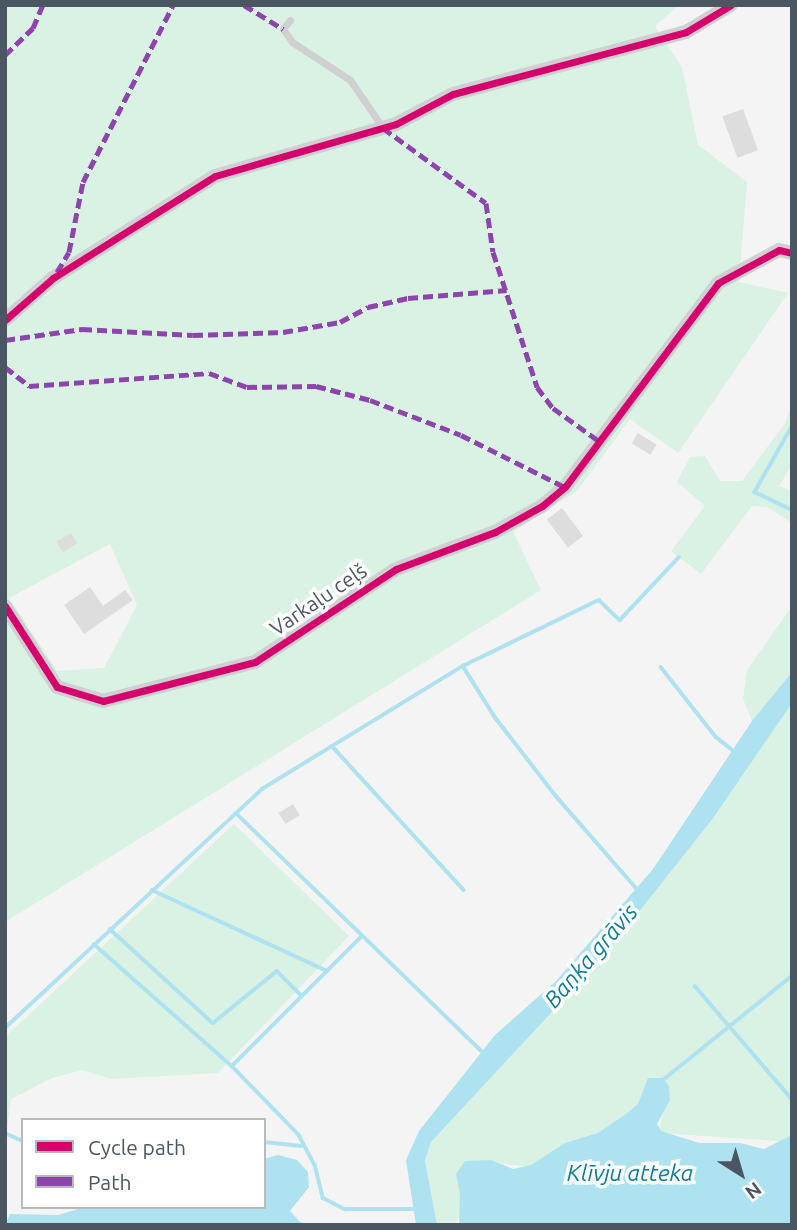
<!DOCTYPE html>
<html>
<head>
<meta charset="utf-8">
<style>
	body { margin:0 }
	#map { position:relative; width:797px; height:1230px; overflow:hidden; background:#f4f4f4; font-family:Ubuntu,sans-serif }
	div>[style] { position:absolute }
	.green>* { inset:0; background:#d9f2e3 }
	.water>* { inset:0; background:#aee2f0 }
	.stream>* { height:3.5px; margin:-1.75px; padding:0 1.75px; transform-origin:1.75px; border-radius:1.75px; background:#aee2f0 }
	.building>* { inset:0; background:#ddddde; transform-origin:0 0 }
	.lane>* { height:7px; margin:-3.5px; padding:0 3.5px; transform-origin:3.5px; border-radius:3.5px; background:#ced0d2 }
	.street>* { height:14px; margin:-7px; padding:0 7px; transform-origin:7px; border-radius:7px; background:#ced0d2 }
	.quiet>* { height:5px; margin-top:-2.5px; transform-origin:0; background:repeating-linear-gradient(90deg,#8e44ad 0 10px,transparent 0 15px) }
	.cycleway>* { height:7px; margin:-3.5px; padding:0 3.5px; transform-origin:3.5px; border-radius:3.5px; background:#d6006c }
	span { translate:-50% -50%; white-space:nowrap; text-align:center; line-height:1.15; -webkit-text-stroke:7px #fff; paint-order:stroke }
	.street-label { font-size:21px; color:#4a5661 }
	.water-label { font-size:23px; color:#0c7c9b; font-style:italic }
	.frame { position:absolute; inset:0; border:7px solid #4a5661; pointer-events:none }
	.legend { position:absolute; left:21px; top:1118px; width:245px; height:91px; box-sizing:border-box; background:#fff; border:2px solid #b7bbc0; margin:0; padding:9px 12px; list-style:none; font-size:21px; color:#4a5661 }
	.legend li { display:flex; align-items:center; gap:14px; height:35px }
	.legend b { width:35px; border:2px solid #b7bbc0 }
	.north { position:absolute; left:706px; top:1139px; width:70px; height:70px; -webkit-text-stroke:5px #fff; paint-order:stroke; rotate:143deg; font-size:19px; font-weight:700; line-height:28px; text-align:center; color:#4a5661 }
	.north::after { content:''; display:block; margin:auto; width:24px; height:32px; background:#4a5661; clip-path:polygon(50% 0,100% 100%,50% 72%,0 100%) }
</style>
</head>
<body>
<div id="map">
	<div class="green">
		<i style="clip-path:polygon(evenodd,5px 5px,679px 5px,655px 26px,682px 67px,698px 145px,747px 182px,739px 282px,788px 293px,678px 453px,630px 419px,577px 491px,513px 532px,541px 590px,5px 922px,5px 5px,110px 544px,137px 605px,104px 668px,57px 671px,9px 598px,110px 544px)"></i>
		<i style="clip-path:polygon(792px 401px,792px 465px,779px 486px,792px 491px,792px 523px,767px 507px,752px 506px,701px 574px,671px 551px,705px 506px,677px 482px,690px 457px,705px 456px,720px 481px,742px 481px,786px 422px)"></i>
		<i style="clip-path:polygon(792px 606px,792px 672px,752px 721px,743px 699px,747px 670px)"></i>
		<i style="clip-path:polygon(792px 703px,792px 1142px,658px 1133px,669px 1092px,640px 1104px,625px 1119px,531px 1167px,491px 1162px,462px 1207px,456px 1225px,437px 1225px,425px 1159px,431px 1142px,604px 956px,714px 817px)"></i>
		<i style="clip-path:polygon(234px 824px,349px 936px,218px 1073px,111px 1079px,82px 1070px,52px 1078px,11px 1099px,7px 1128px,7px 1035px)"></i>
	</div>
	<div class="water">
		<i style="clip-path:polygon(792px 672px,792px 703px,714px 817px,604px 956px,431px 1142px,425px 1160px,437px 1225px,416px 1225px,406px 1160px,419px 1131px,495px 1035px,556px 981px,653px 869px,752px 721px)"></i>
		<i style="clip-path:polygon(648px 1078px,663px 1078px,669px 1086px,670px 1100px,657px 1124px,661px 1131px,699px 1143px,740px 1143px,764px 1149px,792px 1135px,792px 1225px,459px 1225px,460px 1194px,456px 1174px,465px 1161px,491px 1160px,513px 1169px,531px 1165px,565px 1143px,598px 1133px,626px 1114px,638px 1104px)"></i>
		<i style="clip-path:polygon(278px 1155px,297px 1160px,308px 1172px,309px 1187px,290px 1211px,300px 1222px,312px 1225px,5px 1225px,10px 1214px,58px 1215px,85px 1207px,264px 1207px,264px 1159px)"></i>
	</div>
	<div class="stream">
		<i style="left:792px;top:427px;width:75px;rotate:119.6deg"></i>
		<i style="left:755px;top:492px;width:41px;rotate:25.9deg"></i>
		<i style="left:463px;top:666px;width:60px;rotate:57.9deg"></i>
		<i style="left:495px;top:717px;width:100px;rotate:52.3deg"></i>
		<i style="left:556px;top:796px;width:125px;rotate:48.9deg"></i>
		<i style="left:661px;top:667px;width:89px;rotate:51.8deg"></i>
		<i style="left:716px;top:737px;width:24px;rotate:38deg"></i>
		<i style="left:332px;top:746px;width:195px;rotate:47.5deg"></i>
		<i style="left:236px;top:813px;width:348px;rotate:44.1deg"></i>
		<i style="left:152px;top:890px;width:193px;rotate:24.8deg"></i>
		<i style="left:110px;top:929px;width:139px;rotate:42.4deg"></i>
		<i style="left:213px;top:1023px;width:82px;rotate:-39.1deg"></i>
		<i style="left:277px;top:971px;width:35px;rotate:45deg"></i>
		<i style="left:94px;top:944px;width:184px;rotate:41.5deg"></i>
		<i style="left:232px;top:1066px;width:96px;rotate:45.8deg"></i>
		<i style="left:299px;top:1135px;width:34px;rotate:62deg"></i>
		<i style="left:315px;top:1165px;width:34px;rotate:76deg"></i>
		<i style="left:323px;top:1198px;width:25px;rotate:27deg"></i>
		<i style="left:345px;top:1209px;width:76px"></i>
		<i style="left:695px;top:986px;width:149px;rotate:49.4deg"></i>
		<i style="left:5px;top:1028px;width:351px;rotate:-42.9deg"></i>
		<i style="left:262px;top:789px;width:236px;rotate:-31.5deg"></i>
		<i style="left:463px;top:666px;width:151px;rotate:-25.9deg"></i>
		<i style="left:599px;top:600px;width:29px;rotate:44deg"></i>
		<i style="left:620px;top:620px;width:86px;rotate:-46.9deg"></i>
		<i style="left:232px;top:1066px;width:182px;rotate:-45deg"></i>
		<i style="left:663px;top:1080px;width:166px;rotate:-38.9deg"></i>
		<i style="left:5px;top:1133px;width:20px;rotate:24deg"></i>
		<i style="left:264px;top:1142px;width:37px;rotate:6deg"></i>
	</div>
	<div class="building">
		<i style="left:743px;top:109px;width:44px;height:22px;rotate:70deg"></i>
		<i style="left:638px;top:433px;width:22px;height:12px;rotate:32deg"></i>
		<i style="left:562px;top:508px;width:35px;height:19px;rotate:53deg"></i>
		<i style="left:71px;top:533px;width:12px;height:17px;rotate:59deg"></i>
		<i style="clip-path:polygon(90px 587px,103px 606px,125px 590px,133px 600px,84px 634px,64px 605px)"></i>
		<i style="left:293px;top:804px;width:13px;height:17px;rotate:58deg"></i>
	</div>
	<div class="lane">
		<i style="left:290px;top:20px;width:11px;rotate:128deg"></i>
		<i style="left:283px;top:29px;width:16px;rotate:55deg"></i>
		<i style="left:292px;top:42px;width:69px;rotate:33.2deg"></i>
		<i style="left:350px;top:80px;width:58px;rotate:55.5deg"></i>
	</div>
	<div class="street">
		<i style="left:5px;top:320px;width:64px;rotate:-41.2deg"></i>
		<i style="left:53px;top:278px;width:191px;rotate:-32.2deg"></i>
		<i style="left:215px;top:176px;width:188px;rotate:-16deg"></i>
		<i style="left:396px;top:124px;width:64px;rotate:-27.8deg"></i>
		<i style="left:453px;top:94px;width:241px;rotate:-14.9deg"></i>
		<i style="left:686px;top:32px;width:52px;rotate:-31deg"></i>
		<i style="left:5px;top:606px;width:96px;rotate:57.3deg"></i>
		<i style="left:57px;top:687px;width:48px;rotate:16.9deg"></i>
		<i style="left:103px;top:701px;width:157px;rotate:-14.4deg"></i>
		<i style="left:255px;top:662px;width:169px;rotate:-33.4deg"></i>
		<i style="left:396px;top:569px;width:106px;rotate:-20.5deg"></i>
		<i style="left:495px;top:532px;width:54px;rotate:-29deg"></i>
		<i style="left:542px;top:506px;width:30px;rotate:-40deg"></i>
		<i style="left:565px;top:487px;width:255px;rotate:-53.1deg"></i>
		<i style="left:718px;top:283px;width:69px;rotate:-28.4deg"></i>
		<i style="left:779px;top:250px;width:13px;rotate:13deg"></i>
	</div>
	<div class="quiet">
		<i style="left:244px;top:5px;width:46px;rotate:31.6deg"></i>
		<i style="left:5px;top:55px;width:39px;rotate:-44deg"></i>
		<i style="left:33px;top:28px;width:25px;rotate:-67deg"></i>
		<i style="left:383px;top:128px;width:127px;rotate:36.1deg"></i>
		<i style="left:486px;top:203px;width:49px;rotate:81.9deg"></i>
		<i style="left:493px;top:252px;width:142px;rotate:71.9deg"></i>
		<i style="left:537px;top:387px;width:26px;rotate:53deg"></i>
		<i style="left:553px;top:408px;width:57px;rotate:35.7deg"></i>
		<i style="left:57px;top:272px;width:23px;rotate:-59deg"></i>
		<i style="left:69px;top:252px;width:71px;rotate:-78.7deg"></i>
		<i style="left:83px;top:182px;width:199px;rotate:-63deg"></i>
		<i style="left:5px;top:340px;width:78px;rotate:-8.1deg"></i>
		<i style="left:82px;top:329px;width:111px;rotate:3.1deg"></i>
		<i style="left:193px;top:335px;width:90px;rotate:-1.9deg"></i>
		<i style="left:283px;top:332px;width:58px;rotate:-10deg"></i>
		<i style="left:340px;top:322px;width:32px;rotate:-28deg"></i>
		<i style="left:368px;top:307px;width:41px;rotate:-12.7deg"></i>
		<i style="left:408px;top:298px;width:99px;rotate:-4.6deg"></i>
		<i style="left:5px;top:367px;width:31px;rotate:38deg"></i>
		<i style="left:29px;top:386px;width:180px;rotate:-4.1deg"></i>
		<i style="left:209px;top:373px;width:40px;rotate:20.2deg"></i>
		<i style="left:247px;top:387px;width:69px;rotate:-0.8deg"></i>
		<i style="left:316px;top:386px;width:56px;rotate:14.5deg"></i>
		<i style="left:370px;top:400px;width:97px;rotate:21deg"></i>
		<i style="left:461px;top:435px;width:116px;rotate:26.6deg"></i>
	</div>
	<div class="cycleway">
		<i style="left:5px;top:320px;width:64px;rotate:-41.2deg"></i>
		<i style="left:53px;top:278px;width:191px;rotate:-32.2deg"></i>
		<i style="left:215px;top:176px;width:188px;rotate:-16deg"></i>
		<i style="left:396px;top:124px;width:64px;rotate:-27.8deg"></i>
		<i style="left:453px;top:94px;width:241px;rotate:-14.9deg"></i>
		<i style="left:686px;top:32px;width:52px;rotate:-31deg"></i>
		<i style="left:5px;top:606px;width:96px;rotate:57.3deg"></i>
		<i style="left:57px;top:687px;width:48px;rotate:16.9deg"></i>
		<i style="left:103px;top:701px;width:157px;rotate:-14.4deg"></i>
		<i style="left:255px;top:662px;width:169px;rotate:-33.4deg"></i>
		<i style="left:396px;top:569px;width:106px;rotate:-20.5deg"></i>
		<i style="left:495px;top:532px;width:54px;rotate:-29deg"></i>
		<i style="left:542px;top:506px;width:30px;rotate:-40deg"></i>
		<i style="left:565px;top:487px;width:255px;rotate:-53.1deg"></i>
		<i style="left:718px;top:283px;width:69px;rotate:-28.4deg"></i>
		<i style="left:779px;top:250px;width:13px;rotate:13deg"></i>
	</div>
	<div class="street-label">
		<span style="left:318px;top:599px;rotate:-34deg">Varkaļu ceļš</span>
	</div>
	<div class="water-label">
		<span style="left:591px;top:956px;rotate:-49deg">Baņķa grāvis</span>
		<span style="left:630px;top:1173px">Klīvju atteka</span>
	</div>
	<div class="frame"></div>
	<ul class="legend">
	<li><b style="height:9px;background:#d6006c"></b>Cycle path</li>
	<li><b style="height:9px;background:#8e44ad"></b>Path</li>
	</ul>
	<div class="north">N</div>
</div>
</body>
</html>
